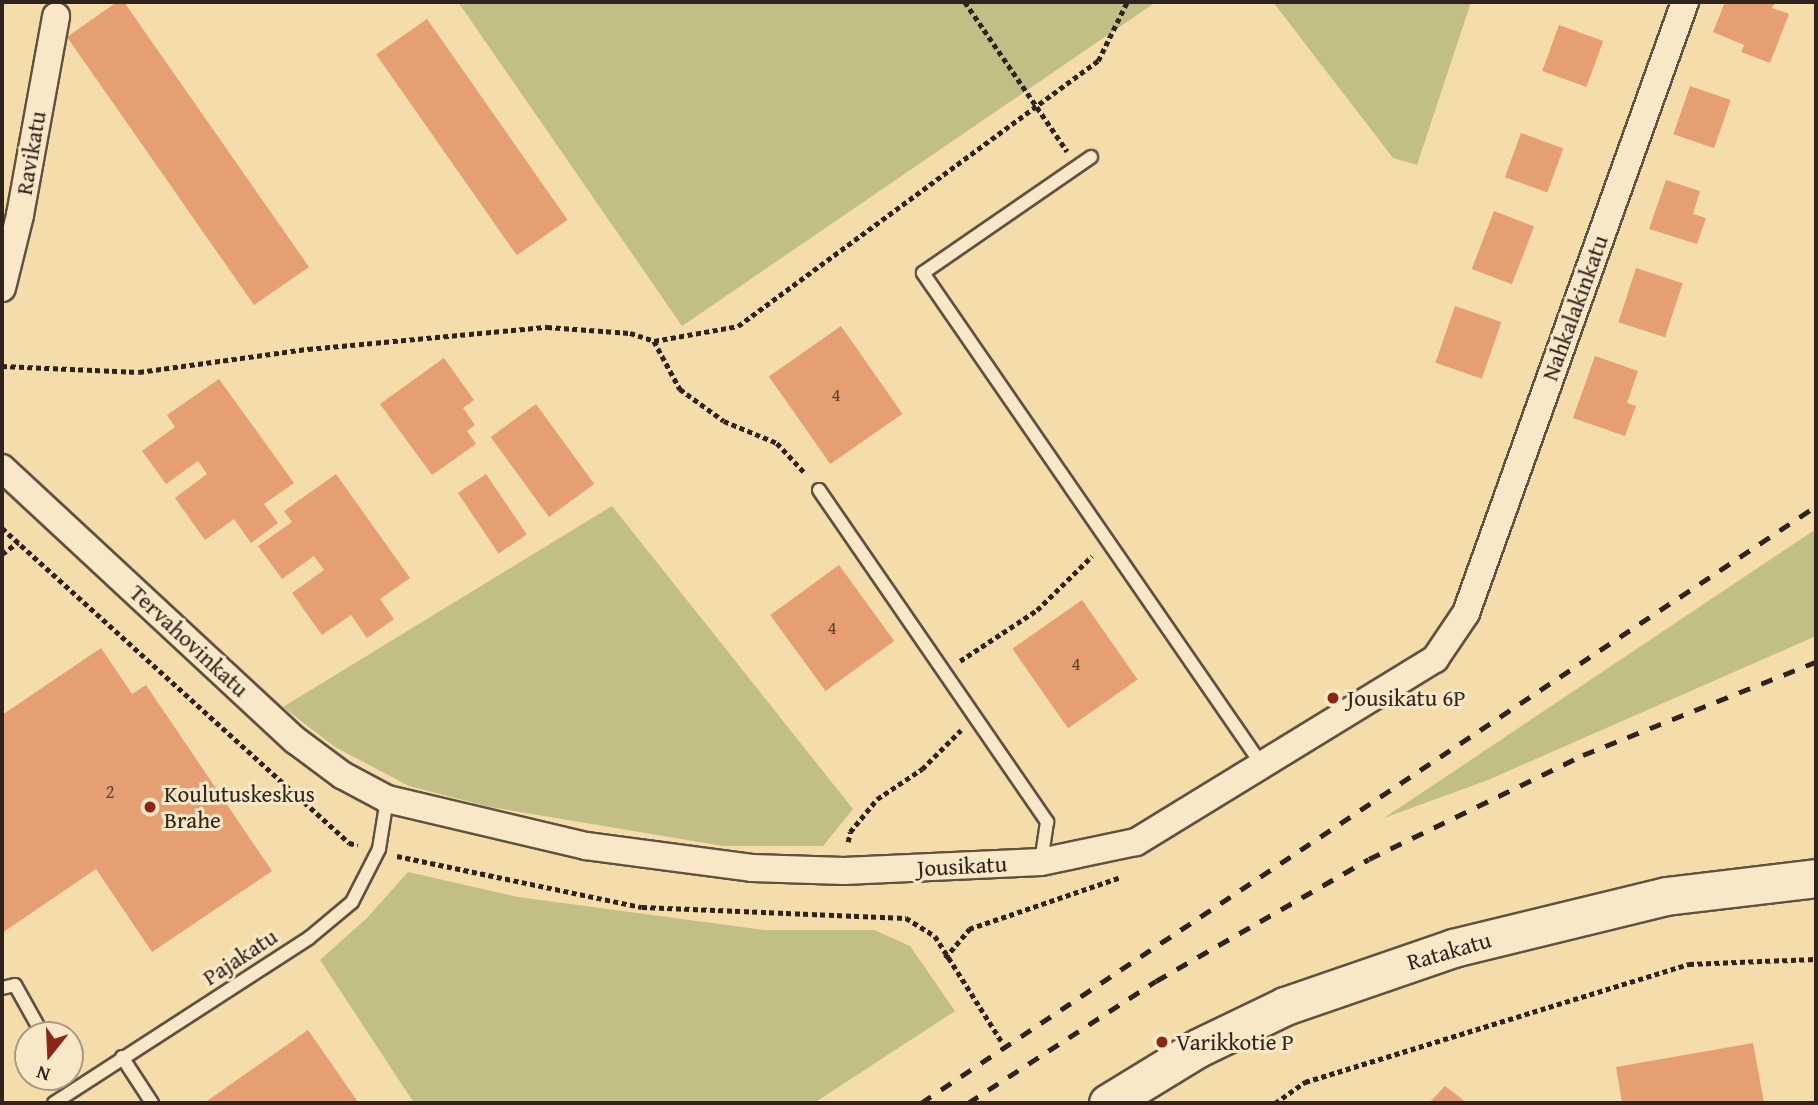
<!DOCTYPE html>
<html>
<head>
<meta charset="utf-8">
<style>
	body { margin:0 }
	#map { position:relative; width:1818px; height:1105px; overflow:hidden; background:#f5dcab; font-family:"Gentium Book Plus",serif }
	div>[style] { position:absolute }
	.green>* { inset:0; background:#c1bf85 }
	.building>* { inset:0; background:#e59f72; transform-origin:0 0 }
	.path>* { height:4.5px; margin-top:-2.25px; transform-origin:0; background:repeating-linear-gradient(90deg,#2f231c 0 5px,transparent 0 8.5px) }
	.roads { filter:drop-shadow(2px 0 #605140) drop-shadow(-2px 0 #605140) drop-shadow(0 2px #605140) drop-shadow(0 -2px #605140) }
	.service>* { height:12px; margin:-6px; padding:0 6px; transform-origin:6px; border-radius:6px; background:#f8e8c8 }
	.minor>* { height:26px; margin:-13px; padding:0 13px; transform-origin:13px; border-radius:13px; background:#f8e8c8 }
	.secondary>* { height:37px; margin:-18.5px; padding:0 18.5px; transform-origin:18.5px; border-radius:18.5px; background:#f8e8c8 }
	.rail>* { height:5px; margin-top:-2.5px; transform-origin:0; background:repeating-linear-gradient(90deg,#2f231c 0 12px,transparent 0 24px) }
	.dots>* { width:19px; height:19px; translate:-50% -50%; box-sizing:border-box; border:4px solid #f8e8c8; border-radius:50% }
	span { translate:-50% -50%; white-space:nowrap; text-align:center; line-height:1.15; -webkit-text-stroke:6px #f8e8c8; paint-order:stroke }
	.number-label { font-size:19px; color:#5c4232 }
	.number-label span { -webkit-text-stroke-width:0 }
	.street-label { font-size:23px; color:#2f231c }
	.poi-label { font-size:23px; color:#2f231c }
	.left { translate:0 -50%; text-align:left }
	.frame { position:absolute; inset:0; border:4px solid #2f231c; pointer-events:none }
	.north { position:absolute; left:14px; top:1021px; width:70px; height:70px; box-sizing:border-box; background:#f8e8c8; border:2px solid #a89983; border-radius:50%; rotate:198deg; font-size:19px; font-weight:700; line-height:28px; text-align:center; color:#2f231c }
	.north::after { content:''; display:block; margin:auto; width:24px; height:32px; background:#8f2418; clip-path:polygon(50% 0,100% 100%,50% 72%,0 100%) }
</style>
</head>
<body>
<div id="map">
	<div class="green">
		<i style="clip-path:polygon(458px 2px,1156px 2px,682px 326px)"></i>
		<i style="clip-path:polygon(1273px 2px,1471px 2px,1417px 165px,1393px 158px)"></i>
		<i style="clip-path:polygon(612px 506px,853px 809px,823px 846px,723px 846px,490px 807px,409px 786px,335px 747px,283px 707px)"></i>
		<i style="clip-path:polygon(1816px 529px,1816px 636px,1488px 780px,1384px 818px)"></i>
		<i style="clip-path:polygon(408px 872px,518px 897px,764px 930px,874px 930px,910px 946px,955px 1011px,814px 1103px,414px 1103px,320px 960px,367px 918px)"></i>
	</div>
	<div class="building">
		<i style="clip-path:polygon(117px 2px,124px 2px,309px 267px,254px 305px,67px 37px)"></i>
		<i style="clip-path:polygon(1725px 2px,1775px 2px,1772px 8px,1789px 14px,1770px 63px,1741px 52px,1744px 45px,1713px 32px)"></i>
		<i style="left:427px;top:19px;width:245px;height:62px;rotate:55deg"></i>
		<i style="left:1559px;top:25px;width:47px;height:49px;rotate:20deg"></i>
		<i style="left:1690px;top:86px;width:43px;height:51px;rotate:19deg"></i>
		<i style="left:1521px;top:133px;width:45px;height:47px;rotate:20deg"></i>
		<i style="clip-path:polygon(1666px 180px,1700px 191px,1693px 214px,1706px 218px,1697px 244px,1649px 229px)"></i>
		<i style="left:1494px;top:211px;width:43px;height:62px;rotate:21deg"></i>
		<i style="left:1636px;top:268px;width:49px;height:57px;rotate:18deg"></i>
		<i style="left:1455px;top:306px;width:49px;height:60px;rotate:19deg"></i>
		<i style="left:841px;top:326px;width:107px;height:88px;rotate:55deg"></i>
		<i style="clip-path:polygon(1595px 356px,1638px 371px,1627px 403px,1636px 406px,1625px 436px,1573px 418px)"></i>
		<i style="clip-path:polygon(444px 358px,474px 400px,463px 408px,475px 425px,467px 431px,476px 444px,432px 475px,380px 404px)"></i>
		<i style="clip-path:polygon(219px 379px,294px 483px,264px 504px,278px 523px,251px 543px,234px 519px,205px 540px,175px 498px,207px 474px,198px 461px,166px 484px,142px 451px,175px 427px,167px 415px)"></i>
		<i style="left:536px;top:404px;width:99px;height:56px;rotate:54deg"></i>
		<i style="clip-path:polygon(336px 474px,410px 578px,380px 599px,394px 619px,367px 638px,351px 615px,322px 635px,292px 593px,324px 570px,314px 556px,282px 579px,258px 546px,292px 522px,284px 511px)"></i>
		<i style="left:486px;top:474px;width:73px;height:34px;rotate:56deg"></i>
		<i style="left:839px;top:565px;width:94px;height:85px;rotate:54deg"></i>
		<i style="left:1082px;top:600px;width:97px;height:85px;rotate:55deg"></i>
		<i style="clip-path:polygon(101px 648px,132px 694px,146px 685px,272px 871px,152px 952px,96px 869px,2px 933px,2px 715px)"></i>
		<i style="clip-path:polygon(308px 1030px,358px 1102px,209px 1103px,207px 1101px)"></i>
		<i style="clip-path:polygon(1753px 1043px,1764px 1103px,1622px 1103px,1616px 1067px)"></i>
		<i style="clip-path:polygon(1445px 1086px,1467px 1103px,1429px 1103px)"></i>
	</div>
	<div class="path">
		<i style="left:965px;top:2px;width:181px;rotate:55.6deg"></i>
		<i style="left:654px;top:341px;width:55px;rotate:61.6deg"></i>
		<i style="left:680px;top:389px;width:54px;rotate:36deg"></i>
		<i style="left:724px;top:421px;width:57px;rotate:22.5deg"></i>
		<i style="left:777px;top:443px;width:42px;rotate:46.9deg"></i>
		<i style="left:2px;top:366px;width:137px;rotate:2.5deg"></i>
		<i style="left:139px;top:372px;width:171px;rotate:-7.8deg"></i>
		<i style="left:308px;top:349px;width:240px;rotate:-5.3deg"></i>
		<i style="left:547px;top:327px;width:83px;rotate:4.1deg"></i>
		<i style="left:630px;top:333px;width:25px;rotate:18deg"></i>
		<i style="left:654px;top:341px;width:85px;rotate:-10.1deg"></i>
		<i style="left:738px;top:326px;width:447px;rotate:-36.4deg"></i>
		<i style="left:1098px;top:61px;width:66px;rotate:-63.8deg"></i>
		<i style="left:2px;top:528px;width:469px;rotate:42.2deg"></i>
		<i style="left:349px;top:843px;width:9px;rotate:13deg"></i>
		<i style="left:2px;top:554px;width:20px;rotate:-37deg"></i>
		<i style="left:960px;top:661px;width:92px;rotate:-33.5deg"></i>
		<i style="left:1037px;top:610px;width:77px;rotate:-44.5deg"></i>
		<i style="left:848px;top:842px;width:10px;rotate:-79deg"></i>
		<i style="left:850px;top:832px;width:43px;rotate:-50.7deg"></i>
		<i style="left:877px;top:799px;width:54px;rotate:-33.7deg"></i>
		<i style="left:922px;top:769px;width:55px;rotate:-45deg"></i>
		<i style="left:397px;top:856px;width:250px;rotate:11.8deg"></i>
		<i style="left:642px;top:907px;width:264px;rotate:2.4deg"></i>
		<i style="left:906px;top:918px;width:34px;rotate:32deg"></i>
		<i style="left:935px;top:936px;width:125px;rotate:57.7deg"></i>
		<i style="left:945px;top:958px;width:38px;rotate:-50deg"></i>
		<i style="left:969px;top:929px;width:161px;rotate:-18.9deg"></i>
		<i style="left:1275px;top:1103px;width:37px;rotate:-35deg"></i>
		<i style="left:1305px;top:1082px;width:402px;rotate:-17.1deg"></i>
		<i style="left:1689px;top:964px;width:127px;rotate:-2.3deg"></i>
	</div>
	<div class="roads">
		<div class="service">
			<i style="left:1091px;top:157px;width:204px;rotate:145.4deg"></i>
			<i style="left:923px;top:273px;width:597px;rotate:55.43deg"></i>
			<i style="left:819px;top:490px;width:403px;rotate:55.5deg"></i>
			<i style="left:1047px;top:822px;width:40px;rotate:98.5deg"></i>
			<i style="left:2px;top:988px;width:13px;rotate:-13deg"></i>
			<i style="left:15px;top:985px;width:57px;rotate:60.8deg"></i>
			<i style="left:122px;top:1057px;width:55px;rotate:56.9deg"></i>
			<i style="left:54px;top:1103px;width:304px;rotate:-32.9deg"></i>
			<i style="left:309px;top:938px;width:56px;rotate:-39.9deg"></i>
			<i style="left:352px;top:902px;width:59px;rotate:-63deg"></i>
			<i style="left:379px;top:849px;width:51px;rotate:-80.9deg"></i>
		</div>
		<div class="minor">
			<i style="left:2px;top:288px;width:75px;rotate:-76.1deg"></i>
			<i style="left:20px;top:215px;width:202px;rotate:-79.7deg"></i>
			<i style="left:2px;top:468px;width:400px;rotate:42.9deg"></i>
			<i style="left:295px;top:740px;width:59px;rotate:36.7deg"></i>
			<i style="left:342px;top:775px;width:51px;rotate:28.1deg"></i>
			<i style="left:387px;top:799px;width:204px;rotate:13.3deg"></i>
			<i style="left:586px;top:846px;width:167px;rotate:7.5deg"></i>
			<i style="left:752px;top:868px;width:92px;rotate:1.9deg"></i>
			<i style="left:844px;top:871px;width:197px;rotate:-2.6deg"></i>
			<i style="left:1041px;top:862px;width:97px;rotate:-11.9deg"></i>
			<i style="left:1136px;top:842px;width:351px;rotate:-31.5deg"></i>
			<i style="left:1435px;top:659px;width:55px;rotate:-56deg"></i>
			<i style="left:1466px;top:613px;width:649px;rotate:-70.28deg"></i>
		</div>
		<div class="secondary">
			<i style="left:1108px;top:1103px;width:105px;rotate:-31.4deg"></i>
			<i style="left:1198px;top:1048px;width:97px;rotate:-25.8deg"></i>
			<i style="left:1285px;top:1006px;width:178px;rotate:-19deg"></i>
			<i style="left:1453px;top:948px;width:219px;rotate:-13.7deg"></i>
			<i style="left:1666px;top:896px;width:151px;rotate:-6.8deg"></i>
		</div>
	</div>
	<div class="rail">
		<i style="left:921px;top:1103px;width:1076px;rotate:-33.7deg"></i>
		<i style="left:968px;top:1103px;width:224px;rotate:-33deg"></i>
		<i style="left:1156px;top:981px;width:245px;rotate:-29.8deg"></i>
		<i style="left:1369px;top:859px;width:238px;rotate:-25.9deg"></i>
		<i style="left:1583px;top:755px;width:251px;rotate:-21.8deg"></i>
	</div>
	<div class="dots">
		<i style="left:1333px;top:698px;background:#8f2418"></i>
		<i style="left:150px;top:807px;background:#8f2418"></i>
		<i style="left:1162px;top:1042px;background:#8f2418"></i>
	</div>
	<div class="number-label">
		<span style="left:836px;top:395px">4</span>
		<span style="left:832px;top:628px">4</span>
		<span style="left:1076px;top:664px">4</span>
		<span style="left:110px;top:792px">2</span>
	</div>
	<div class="street-label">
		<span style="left:31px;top:153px;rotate:-80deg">Ravikatu</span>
		<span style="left:1575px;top:308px;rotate:-70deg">Nahkalakinkatu</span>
		<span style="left:189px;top:641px;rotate:43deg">Tervahovinkatu</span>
		<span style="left:962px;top:866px;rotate:-3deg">Jousikatu</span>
		<span style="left:1449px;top:951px;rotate:-16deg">Ratakatu</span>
		<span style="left:240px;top:957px;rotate:-33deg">Pajakatu</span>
	</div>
	<div class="poi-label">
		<span class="left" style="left:1347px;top:698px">Jousikatu 6P</span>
		<span class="left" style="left:164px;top:807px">Koulutuskeskus<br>Brahe</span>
		<span class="left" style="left:1176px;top:1042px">Varikkotie P</span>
	</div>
	<div class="frame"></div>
	<div class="north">N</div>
</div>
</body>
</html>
